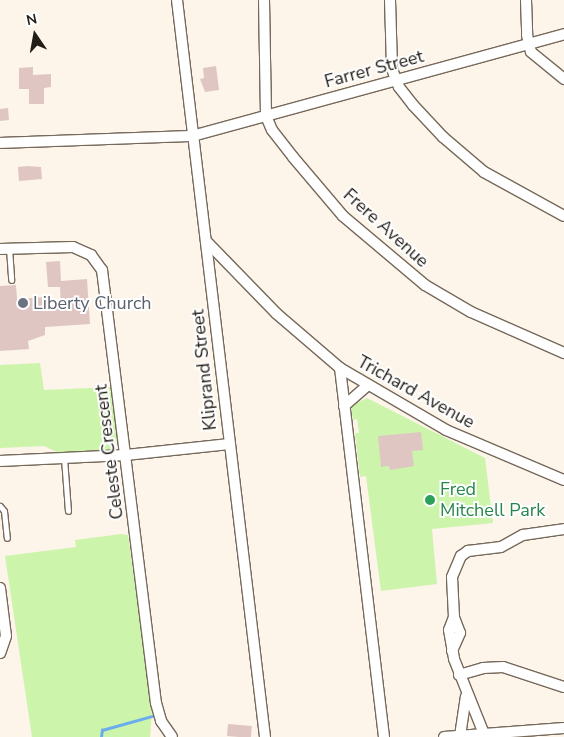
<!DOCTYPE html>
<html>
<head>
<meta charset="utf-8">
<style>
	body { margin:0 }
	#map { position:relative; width:564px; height:737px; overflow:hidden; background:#fdf4ea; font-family:"Nunito Sans",sans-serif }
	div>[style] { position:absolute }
	.green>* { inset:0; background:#cdf4ab }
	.stream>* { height:2.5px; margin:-1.25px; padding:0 1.25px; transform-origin:1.25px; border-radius:1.25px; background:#6bacee }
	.building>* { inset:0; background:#dfc6c2; transform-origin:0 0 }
	.roads { filter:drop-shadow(1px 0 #76695a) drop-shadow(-1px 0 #76695a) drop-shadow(0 1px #76695a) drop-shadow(0 -1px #76695a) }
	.lane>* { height:5px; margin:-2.5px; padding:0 2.5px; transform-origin:2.5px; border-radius:2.5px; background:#fff }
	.street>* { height:10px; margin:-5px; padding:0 5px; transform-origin:5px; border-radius:5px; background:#fff }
	.dots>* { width:14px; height:14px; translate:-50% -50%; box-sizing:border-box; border:2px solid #fff; border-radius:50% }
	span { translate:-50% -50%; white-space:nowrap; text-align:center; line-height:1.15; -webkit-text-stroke:4px #fff; paint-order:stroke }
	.street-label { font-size:18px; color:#211c16 }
	.worship-label { font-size:18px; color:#5b616d }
	.left { translate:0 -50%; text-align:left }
	.leisure-label { font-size:18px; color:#27864d }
	.north { position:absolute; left:10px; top:10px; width:50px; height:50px; -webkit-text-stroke:4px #fff; paint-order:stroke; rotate:348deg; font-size:14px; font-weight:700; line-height:20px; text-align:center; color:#211c16 }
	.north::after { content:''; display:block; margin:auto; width:18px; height:22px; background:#211c16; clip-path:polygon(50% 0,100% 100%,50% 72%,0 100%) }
</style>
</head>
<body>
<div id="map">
	<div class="green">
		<i style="clip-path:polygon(40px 363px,44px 390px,112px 387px,118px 438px,112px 450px,59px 453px,44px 446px,0 448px,0 365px)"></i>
		<i style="clip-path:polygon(367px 398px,485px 458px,493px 523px,432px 529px,437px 584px,381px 591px,366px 476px,360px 477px,355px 433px,359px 433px,357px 419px,353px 420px,351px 406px)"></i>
		<i style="clip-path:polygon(121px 534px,128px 535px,152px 710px,150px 737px,32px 737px,5px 556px,76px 547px,75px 540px)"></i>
	</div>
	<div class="stream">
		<i style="left:101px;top:737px;width:7px;rotate:-82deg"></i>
		<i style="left:102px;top:730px;width:52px;rotate:-15.6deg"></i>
	</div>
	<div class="building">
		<i style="clip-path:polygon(216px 66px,219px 90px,205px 92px,200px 79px,204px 78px,203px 68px)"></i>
		<i style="clip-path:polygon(33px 67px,33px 75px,51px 74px,51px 87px,44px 88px,44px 104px,29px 104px,29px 89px,19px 89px,19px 68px)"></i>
		<i style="clip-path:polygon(8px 108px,9px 120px,0 121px,0 109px)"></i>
		<i style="clip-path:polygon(27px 166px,41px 167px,42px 179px,19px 181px,18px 167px)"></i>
		<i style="clip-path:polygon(60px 261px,61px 281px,87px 279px,90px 324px,45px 327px,45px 335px,28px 341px,29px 349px,0 351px,0 286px,16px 285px,17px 299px,46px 297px,47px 308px,61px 307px,60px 287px,48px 287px,46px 262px)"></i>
		<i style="clip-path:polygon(421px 432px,423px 450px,412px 451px,414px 466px,390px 470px,389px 466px,381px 467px,378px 436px)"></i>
		<i style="left:228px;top:724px;width:24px;height:12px;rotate:5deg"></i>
	</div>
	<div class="roads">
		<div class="lane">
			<i style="left:9px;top:248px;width:32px;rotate:86deg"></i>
			<i style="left:64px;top:458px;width:53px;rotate:85.7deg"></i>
			<i style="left:0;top:506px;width:6px;rotate:51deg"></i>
			<i style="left:4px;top:511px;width:27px;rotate:84deg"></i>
		</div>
		<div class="street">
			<i style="left:177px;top:0;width:742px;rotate:83.19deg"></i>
			<i style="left:264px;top:0;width:116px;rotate:89deg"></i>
			<i style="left:266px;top:116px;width:15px;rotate:67deg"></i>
			<i style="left:272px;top:130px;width:34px;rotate:52deg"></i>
			<i style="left:293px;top:157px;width:77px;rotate:49.7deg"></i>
			<i style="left:343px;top:216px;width:107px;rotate:40.1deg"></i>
			<i style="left:425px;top:285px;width:53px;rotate:30.4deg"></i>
			<i style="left:471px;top:312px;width:102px;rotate:23.8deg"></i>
			<i style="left:390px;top:0;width:69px;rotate:88.3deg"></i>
			<i style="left:392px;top:69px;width:19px;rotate:69deg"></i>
			<i style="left:399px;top:87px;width:23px;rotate:52deg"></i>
			<i style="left:413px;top:105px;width:44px;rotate:46.8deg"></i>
			<i style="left:443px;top:137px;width:54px;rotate:40.5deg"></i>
			<i style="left:484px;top:172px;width:91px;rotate:28.8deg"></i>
			<i style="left:526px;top:0;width:35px;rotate:88deg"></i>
			<i style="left:527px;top:35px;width:17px;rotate:77deg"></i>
			<i style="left:531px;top:52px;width:43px;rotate:39.3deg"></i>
			<i style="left:0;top:143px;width:192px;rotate:-2.1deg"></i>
			<i style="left:192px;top:136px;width:386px;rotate:-15.3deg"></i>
			<i style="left:207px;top:242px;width:100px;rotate:45.8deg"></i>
			<i style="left:277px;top:314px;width:83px;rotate:40.6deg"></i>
			<i style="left:340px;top:368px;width:123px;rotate:30.3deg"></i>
			<i style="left:446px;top:430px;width:128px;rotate:23deg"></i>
			<i style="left:0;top:249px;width:73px;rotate:-1.6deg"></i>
			<i style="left:73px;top:247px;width:20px;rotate:24deg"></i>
			<i style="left:91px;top:255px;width:19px;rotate:54deg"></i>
			<i style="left:102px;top:270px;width:436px;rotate:82.9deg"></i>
			<i style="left:156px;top:703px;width:19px;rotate:74deg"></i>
			<i style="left:161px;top:721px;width:19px;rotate:55deg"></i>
			<i style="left:340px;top:368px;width:372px;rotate:83.2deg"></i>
			<i style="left:344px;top:406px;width:30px;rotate:-41deg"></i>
			<i style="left:0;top:461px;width:126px;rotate:-2.7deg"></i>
			<i style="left:126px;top:455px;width:104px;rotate:-6.1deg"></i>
			<i style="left:0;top:588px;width:48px;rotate:82.9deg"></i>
			<i style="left:6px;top:636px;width:18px;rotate:109deg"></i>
			<i style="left:454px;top:617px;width:14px;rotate:111deg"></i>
			<i style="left:449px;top:630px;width:29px;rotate:80deg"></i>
			<i style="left:454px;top:659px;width:81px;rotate:68.2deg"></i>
			<i style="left:452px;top:651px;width:20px;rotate:-66deg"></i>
			<i style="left:460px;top:633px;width:17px;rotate:-111deg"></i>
			<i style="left:454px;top:617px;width:40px;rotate:-92.9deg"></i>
			<i style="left:452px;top:577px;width:23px;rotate:-67deg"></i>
			<i style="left:461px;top:556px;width:9px;rotate:-36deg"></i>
			<i style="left:468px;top:551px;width:33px;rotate:-7deg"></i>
			<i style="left:501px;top:547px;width:25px;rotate:-29deg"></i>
			<i style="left:523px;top:535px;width:41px;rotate:-8.3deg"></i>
			<i style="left:459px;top:675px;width:25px;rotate:-16deg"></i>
			<i style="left:483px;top:668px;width:20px;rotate:-3deg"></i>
			<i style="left:503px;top:667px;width:64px;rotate:18.2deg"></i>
			<i style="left:460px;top:736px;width:40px;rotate:-81.5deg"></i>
			<i style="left:444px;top:737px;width:120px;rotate:-4.3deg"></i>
		</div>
	</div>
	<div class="dots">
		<i style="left:23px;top:303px;background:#6b7280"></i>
		<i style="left:430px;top:500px;background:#2e9e5b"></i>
	</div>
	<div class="street-label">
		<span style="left:374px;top:69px;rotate:-15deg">Farrer Street</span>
		<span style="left:386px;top:228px;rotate:42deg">Frere Avenue</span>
		<span style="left:204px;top:370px;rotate:-96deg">Kliprand Street</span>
		<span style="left:416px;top:392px;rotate:29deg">Trichard Avenue</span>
		<span style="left:109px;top:452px;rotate:-97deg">Celeste Crescent</span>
	</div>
	<div class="worship-label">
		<span class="left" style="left:33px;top:303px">Liberty Church</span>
	</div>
	<div class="leisure-label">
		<span class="left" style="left:440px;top:500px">Fred<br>Mitchell Park</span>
	</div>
	<div class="north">N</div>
</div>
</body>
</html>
